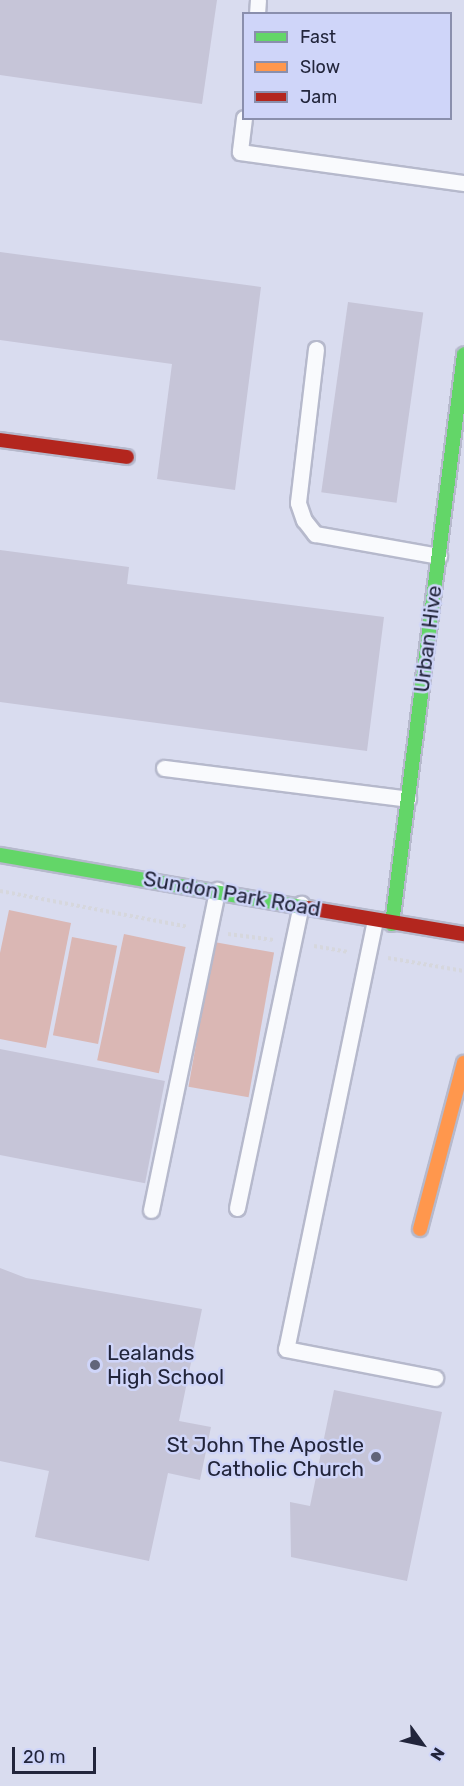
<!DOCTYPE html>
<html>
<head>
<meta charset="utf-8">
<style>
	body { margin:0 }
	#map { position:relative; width:464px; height:1786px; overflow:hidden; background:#d9dcef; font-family:Rubik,sans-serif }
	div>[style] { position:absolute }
	.green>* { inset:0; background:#dab7b4; transform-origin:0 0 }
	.building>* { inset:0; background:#c6c5d8; transform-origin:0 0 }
	.path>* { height:4px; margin-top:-2px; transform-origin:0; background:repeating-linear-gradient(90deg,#d6d7dd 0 3px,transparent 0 6px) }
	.roads { filter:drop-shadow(2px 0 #b6b9cc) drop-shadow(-2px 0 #b6b9cc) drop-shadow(0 2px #b6b9cc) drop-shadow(0 -2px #b6b9cc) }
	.lane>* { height:15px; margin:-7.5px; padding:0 7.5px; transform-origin:7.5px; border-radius:7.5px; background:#f9fafd }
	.fast>* { height:14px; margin:-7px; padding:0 7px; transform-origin:7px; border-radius:7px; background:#63d668 }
	.slow>* { height:14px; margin:-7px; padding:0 7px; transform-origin:7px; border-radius:7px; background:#ff974d }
	.jam>* { height:14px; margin:-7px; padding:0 7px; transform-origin:7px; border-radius:7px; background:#b3261e }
	.dots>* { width:16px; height:16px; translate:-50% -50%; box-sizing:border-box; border:3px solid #cfd5f9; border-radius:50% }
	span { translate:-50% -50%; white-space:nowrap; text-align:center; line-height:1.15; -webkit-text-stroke:5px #cfd5f9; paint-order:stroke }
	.street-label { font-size:21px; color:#22253b }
	.poi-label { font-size:21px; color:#22253b }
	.left { translate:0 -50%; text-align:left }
	.right { translate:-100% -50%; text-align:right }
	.legend { position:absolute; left:242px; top:12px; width:210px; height:108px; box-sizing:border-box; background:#cfd5f9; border:2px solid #8a8fad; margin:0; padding:8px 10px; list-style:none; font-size:18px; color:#22253b }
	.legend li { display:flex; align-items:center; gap:12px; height:30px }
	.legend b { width:30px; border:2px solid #8a8fad }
	.north { position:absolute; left:392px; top:1714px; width:60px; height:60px; -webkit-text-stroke:4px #cfd5f9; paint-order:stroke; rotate:123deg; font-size:16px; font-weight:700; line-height:24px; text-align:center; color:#22253b }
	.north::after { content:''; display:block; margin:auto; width:21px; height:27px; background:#22253b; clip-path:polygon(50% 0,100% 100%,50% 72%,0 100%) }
	.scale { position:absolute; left:12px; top:1747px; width:84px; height:27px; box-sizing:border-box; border:3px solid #22253b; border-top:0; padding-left:8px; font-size:18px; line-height:21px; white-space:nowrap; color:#22253b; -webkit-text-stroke:4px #cfd5f9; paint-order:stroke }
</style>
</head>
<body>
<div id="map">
	<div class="green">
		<i style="clip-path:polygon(9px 910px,71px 923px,46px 1048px,0 1039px,0 953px)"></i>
		<i style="left:124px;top:934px;width:63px;height:129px;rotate:12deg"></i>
		<i style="left:72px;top:937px;width:46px;height:100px;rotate:11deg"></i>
		<i style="left:214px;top:942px;width:61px;height:147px;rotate:10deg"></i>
	</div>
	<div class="building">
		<i style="clip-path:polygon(0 0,217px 0,202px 104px,0 75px)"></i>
		<i style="clip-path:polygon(0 252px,261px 287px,235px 490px,157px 479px,172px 364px,0 340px)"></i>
		<i style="left:348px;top:302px;width:76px;height:192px;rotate:8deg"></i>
		<i style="clip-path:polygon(0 550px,129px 567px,127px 584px,384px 617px,367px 751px,0 702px)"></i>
		<i style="left:0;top:1049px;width:168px;height:104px;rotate:11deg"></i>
		<i style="clip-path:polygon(0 1268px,26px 1278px,202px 1309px,179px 1421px,211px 1427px,200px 1480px,168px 1473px,149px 1561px,35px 1537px,49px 1471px,0 1461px)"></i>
		<i style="clip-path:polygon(334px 1390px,442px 1412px,407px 1581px,291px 1557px,290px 1502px,310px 1506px)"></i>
	</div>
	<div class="path">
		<i style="left:0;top:891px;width:191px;rotate:10.8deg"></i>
		<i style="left:228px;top:934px;width:46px;rotate:7.4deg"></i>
		<i style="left:314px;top:946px;width:35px;rotate:10deg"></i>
		<i style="left:388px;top:958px;width:77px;rotate:9.7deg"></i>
	</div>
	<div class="roads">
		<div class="lane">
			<i style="left:257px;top:14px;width:14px;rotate:-86deg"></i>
			<i style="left:244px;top:118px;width:34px;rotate:97deg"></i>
			<i style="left:240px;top:152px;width:226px;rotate:7.9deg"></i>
			<i style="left:316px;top:349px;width:155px;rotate:96.7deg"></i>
			<i style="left:298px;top:503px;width:18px;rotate:71deg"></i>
			<i style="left:304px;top:520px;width:18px;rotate:52deg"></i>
			<i style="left:315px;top:534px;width:126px;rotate:10.1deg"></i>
			<i style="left:164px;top:768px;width:246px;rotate:7.2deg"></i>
			<i style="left:375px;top:920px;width:438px;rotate:101.7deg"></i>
			<i style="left:286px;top:1349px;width:152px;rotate:11deg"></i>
			<i style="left:237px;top:1208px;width:311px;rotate:-78.1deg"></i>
			<i style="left:151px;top:1210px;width:327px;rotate:-78.3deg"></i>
		</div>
		<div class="fast">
			<i style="left:0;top:855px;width:313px;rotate:9.8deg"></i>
			<i style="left:392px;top:924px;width:574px;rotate:-82.79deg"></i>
		</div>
		<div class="slow">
			<i style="left:420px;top:1229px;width:172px;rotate:-75.2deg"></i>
		</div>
		<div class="jam">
			<i style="left:0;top:440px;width:128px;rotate:7.6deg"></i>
			<i style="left:308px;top:908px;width:158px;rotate:9.5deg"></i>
		</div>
	</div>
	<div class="dots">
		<i style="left:95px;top:1365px;background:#62657a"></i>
		<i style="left:376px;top:1457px;background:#62657a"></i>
	</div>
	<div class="street-label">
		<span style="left:428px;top:639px;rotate:-83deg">Urban Hive</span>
		<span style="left:232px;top:894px;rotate:10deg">Sundon Park Road</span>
	</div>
	<div class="poi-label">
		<span class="left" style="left:107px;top:1365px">Lealands<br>High School</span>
		<span class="right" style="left:364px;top:1457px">St John The Apostle<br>Catholic Church</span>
	</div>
	<ul class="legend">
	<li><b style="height:8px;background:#63d668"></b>Fast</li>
	<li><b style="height:8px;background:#ff974d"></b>Slow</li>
	<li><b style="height:8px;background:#b3261e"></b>Jam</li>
	</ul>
	<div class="north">N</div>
	<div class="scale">20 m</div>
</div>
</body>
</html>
